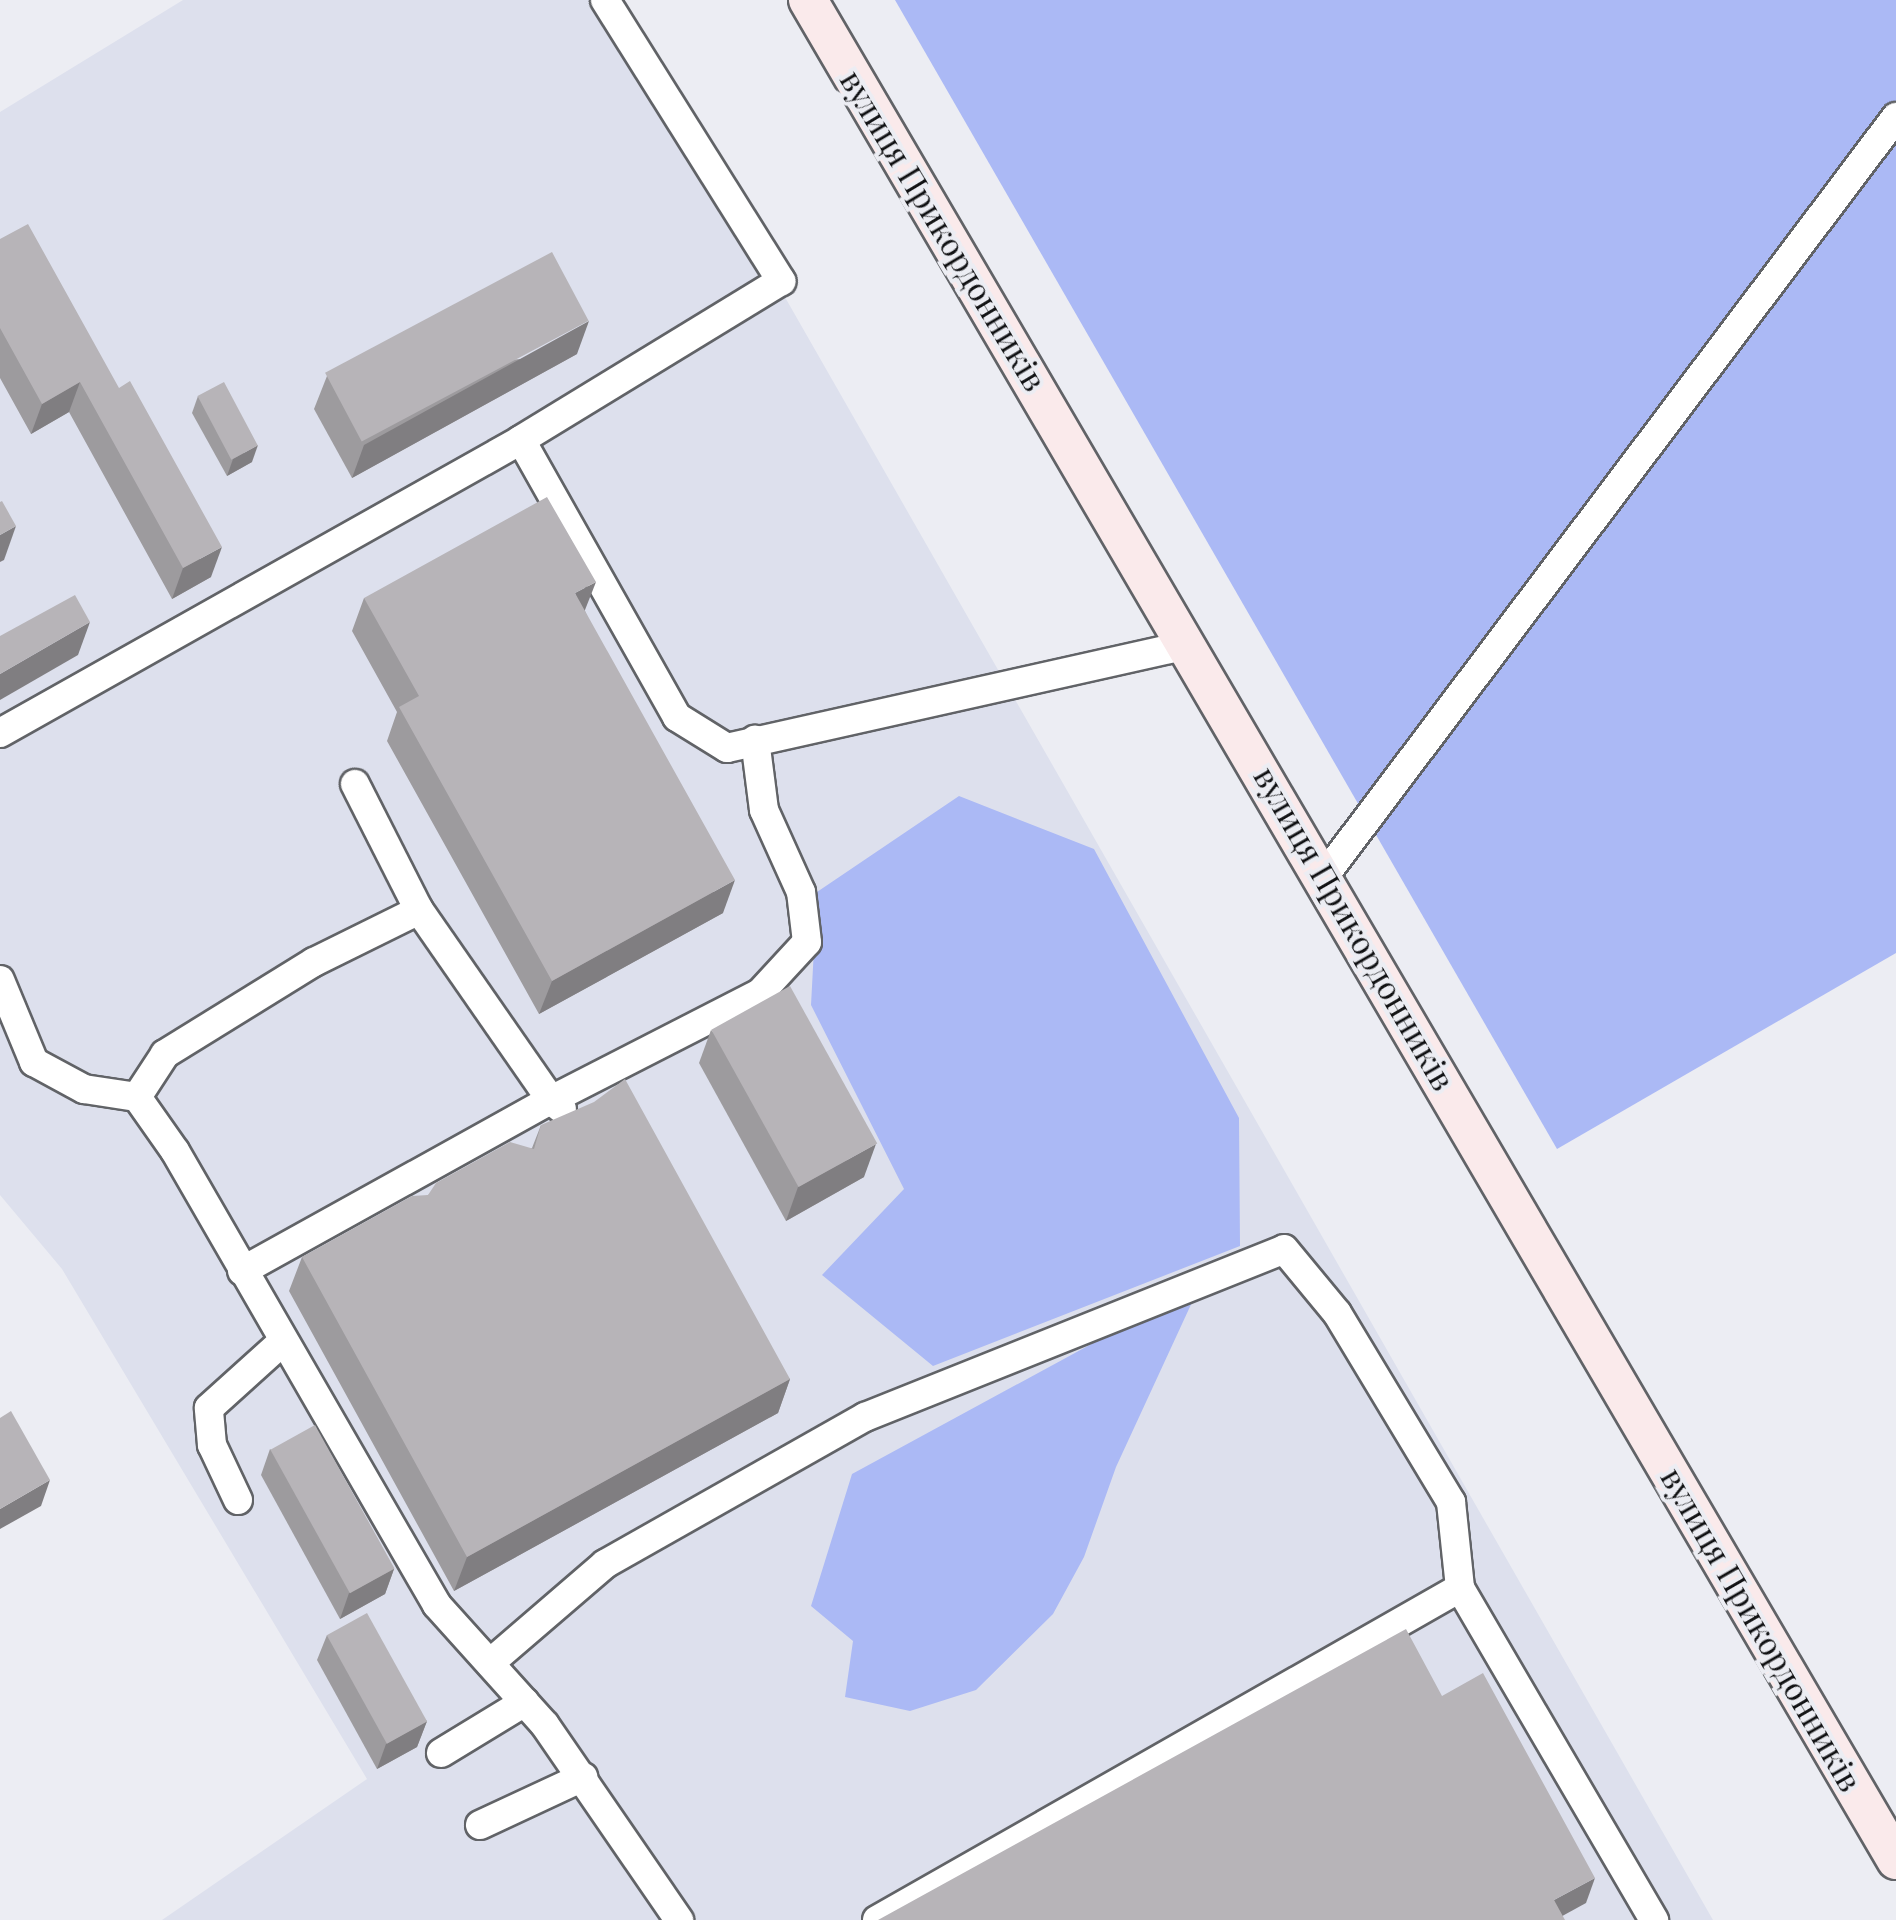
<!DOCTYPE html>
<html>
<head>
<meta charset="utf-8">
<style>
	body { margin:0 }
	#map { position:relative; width:1896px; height:1920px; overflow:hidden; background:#ecedf3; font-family:"Playfair Display",serif }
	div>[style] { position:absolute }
	.built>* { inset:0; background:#dde0ed }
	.green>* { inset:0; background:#abb9f5 }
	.roads { filter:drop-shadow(2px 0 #616367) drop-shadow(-2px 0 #616367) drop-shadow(0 2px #616367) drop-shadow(0 -2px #616367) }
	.street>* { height:28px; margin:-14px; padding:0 14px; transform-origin:14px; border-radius:14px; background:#fff }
	.secondary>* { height:38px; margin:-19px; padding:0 19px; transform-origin:19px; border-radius:19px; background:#faeaeb }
	.wall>* { inset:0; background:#9d9b9e }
	.shaded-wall>* { inset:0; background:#807e81 }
	.building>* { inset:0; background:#b7b4b8; transform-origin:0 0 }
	span { translate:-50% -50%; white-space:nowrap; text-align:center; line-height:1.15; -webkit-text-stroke:8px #ecedf3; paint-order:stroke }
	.street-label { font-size:32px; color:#101113 }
</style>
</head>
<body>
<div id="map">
	<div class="built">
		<i style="clip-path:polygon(183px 0,615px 0,1713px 1920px,162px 1920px,367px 1779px,62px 1269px,0 1195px,0 112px)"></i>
	</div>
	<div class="green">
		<i style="clip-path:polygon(895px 0,1896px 0,1896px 953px,1557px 1149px)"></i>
		<i style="clip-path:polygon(959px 796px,1094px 849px,1239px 1118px,1240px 1246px,933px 1366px,822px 1275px,904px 1189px,811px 1005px,817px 892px)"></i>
		<i style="clip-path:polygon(1200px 1285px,1116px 1467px,1084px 1557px,1053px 1614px,976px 1690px,910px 1711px,845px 1697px,853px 1641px,811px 1606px,852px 1474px)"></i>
	</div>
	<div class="roads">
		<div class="street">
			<i style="left:605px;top:0;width:332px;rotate:57.9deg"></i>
			<i style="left:781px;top:281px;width:305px;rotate:148.6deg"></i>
			<i style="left:521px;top:440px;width:318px;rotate:60.6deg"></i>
			<i style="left:677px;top:717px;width:59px;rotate:31.8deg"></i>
			<i style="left:727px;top:748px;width:473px;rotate:-12.6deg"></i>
			<i style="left:0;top:733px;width:598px;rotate:-29.35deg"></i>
			<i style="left:355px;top:784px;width:141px;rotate:63.1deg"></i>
			<i style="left:419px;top:910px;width:231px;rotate:55.2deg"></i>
			<i style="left:551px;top:1100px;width:235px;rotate:-27.1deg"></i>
			<i style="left:760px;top:993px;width:69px;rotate:-47.3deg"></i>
			<i style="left:807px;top:942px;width:50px;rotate:-96.8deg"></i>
			<i style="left:801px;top:892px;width:90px;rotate:-114.3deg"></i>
			<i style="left:764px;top:810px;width:71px;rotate:-97.3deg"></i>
			<i style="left:1325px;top:875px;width:949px;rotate:-53.01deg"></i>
			<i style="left:0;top:980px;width:89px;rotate:67.5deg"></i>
			<i style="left:34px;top:1062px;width:57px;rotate:28.4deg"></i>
			<i style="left:84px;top:1089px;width:54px;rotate:8.6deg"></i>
			<i style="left:137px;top:1097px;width:66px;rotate:54.9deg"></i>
			<i style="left:175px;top:1151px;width:524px;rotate:60.01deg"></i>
			<i style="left:437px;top:1605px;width:161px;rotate:48deg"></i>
			<i style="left:545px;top:1725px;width:237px;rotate:55.5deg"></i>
			<i style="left:137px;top:1097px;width:51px;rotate:-56.9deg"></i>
			<i style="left:165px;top:1054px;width:175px;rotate:-31.7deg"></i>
			<i style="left:314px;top:962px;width:117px;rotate:-26.3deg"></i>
			<i style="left:242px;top:1271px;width:353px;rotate:-29deg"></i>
			<i style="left:551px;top:1100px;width:14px;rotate:39deg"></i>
			<i style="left:238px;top:1500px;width:61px;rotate:-115.3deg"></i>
			<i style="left:212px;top:1445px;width:37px;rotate:-95deg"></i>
			<i style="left:209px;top:1408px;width:98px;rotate:-42.1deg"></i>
			<i style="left:490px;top:1663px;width:152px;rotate:-40.7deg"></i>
			<i style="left:605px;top:1564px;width:299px;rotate:-29.5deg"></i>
			<i style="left:865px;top:1417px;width:451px;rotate:-21.8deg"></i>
			<i style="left:1284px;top:1249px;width:83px;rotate:50.4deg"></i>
			<i style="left:1337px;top:1313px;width:221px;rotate:58.9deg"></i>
			<i style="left:1451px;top:1502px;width:86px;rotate:84deg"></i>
			<i style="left:441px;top:1753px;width:98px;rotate:-31.3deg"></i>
			<i style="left:480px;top:1825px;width:114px;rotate:-25deg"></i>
			<i style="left:877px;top:1920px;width:671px;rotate:-29.66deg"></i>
			<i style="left:1460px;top:1588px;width:385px;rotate:59.7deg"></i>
		</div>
		<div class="secondary">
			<i style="left:808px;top:0;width:2155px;rotate:59.67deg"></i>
		</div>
	</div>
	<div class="wall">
		<i style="clip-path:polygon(0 239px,211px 577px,172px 599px,69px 412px,31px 434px,0 378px)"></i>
		<i style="clip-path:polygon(577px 354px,352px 478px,314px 409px,327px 376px)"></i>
		<i style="clip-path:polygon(198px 396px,252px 462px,227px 476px,192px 413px)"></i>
		<i style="clip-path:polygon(364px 598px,585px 611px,723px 913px,539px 1014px,387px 741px,397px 712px,352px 631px)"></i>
		<i style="clip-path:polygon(711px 1030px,864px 1177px,786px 1221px,699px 1063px)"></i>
		<i style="clip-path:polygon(541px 1125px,790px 1379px,778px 1413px,454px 1591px,289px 1291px,302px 1257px,428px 1195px,532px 1148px)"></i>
		<i style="clip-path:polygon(270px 1449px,394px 1569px,385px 1594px,340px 1619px,261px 1475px)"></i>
		<i style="clip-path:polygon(327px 1635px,427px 1721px,417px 1747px,377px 1769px,317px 1660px)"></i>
	</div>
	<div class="shaded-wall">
		<i style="clip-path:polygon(589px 321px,577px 354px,352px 478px,364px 445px)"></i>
		<i style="clip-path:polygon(80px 382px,69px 412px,31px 434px,42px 404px)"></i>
		<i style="clip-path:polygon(258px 445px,252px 462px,227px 476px,233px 459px)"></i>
		<i style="clip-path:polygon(16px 526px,4px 560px,0 562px,0 535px)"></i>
		<i style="clip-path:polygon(222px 547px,211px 577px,172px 599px,183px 568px)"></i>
		<i style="clip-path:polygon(596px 582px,583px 615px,575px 593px)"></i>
		<i style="clip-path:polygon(90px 622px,78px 655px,0 700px,0 674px)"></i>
		<i style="clip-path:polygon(735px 880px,723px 913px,539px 1014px,552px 981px)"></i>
		<i style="clip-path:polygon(876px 1144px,864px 1177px,786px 1221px,798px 1187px)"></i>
		<i style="clip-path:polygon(790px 1379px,778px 1413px,454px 1591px,467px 1557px)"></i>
		<i style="clip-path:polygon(50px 1480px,41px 1506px,0 1529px,0 1509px)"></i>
		<i style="clip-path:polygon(394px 1569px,385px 1594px,340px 1619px,349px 1593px)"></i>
		<i style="clip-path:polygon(427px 1721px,417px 1747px,377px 1769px,386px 1744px)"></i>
		<i style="clip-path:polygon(1595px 1878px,1586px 1903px,1555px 1920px,1554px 1900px)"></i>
	</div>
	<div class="building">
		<i style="clip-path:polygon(28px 224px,119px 388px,130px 381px,222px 547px,183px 568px,80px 382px,42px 404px,0 328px,0 239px)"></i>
		<i style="left:552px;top:252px;width:78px;height:257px;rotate:62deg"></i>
		<i style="left:224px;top:382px;width:72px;height:30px;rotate:62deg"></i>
		<i style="clip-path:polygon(547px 497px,596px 582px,575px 593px,735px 880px,552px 981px,399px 707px,419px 696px,364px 598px)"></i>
		<i style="clip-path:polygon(2px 501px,16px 526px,0 535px,0 502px)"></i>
		<i style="clip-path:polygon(75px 595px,90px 622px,0 674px,0 636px)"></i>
		<i style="left:790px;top:986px;width:180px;height:90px;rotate:61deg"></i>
		<i style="clip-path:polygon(625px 1079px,790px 1379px,467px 1557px,302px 1257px,412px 1196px,428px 1195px,436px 1183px,510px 1142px,534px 1149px,541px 1125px,594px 1102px)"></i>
		<i style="clip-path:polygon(11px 1411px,50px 1480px,0 1509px,0 1418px)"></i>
		<i style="left:315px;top:1425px;width:164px;height:51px;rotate:61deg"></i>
		<i style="left:367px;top:1613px;width:124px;height:46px;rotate:61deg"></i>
		<i style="clip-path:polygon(1406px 1629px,1442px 1696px,1483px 1673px,1595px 1878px,1554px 1900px,1565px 1920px,878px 1920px)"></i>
	</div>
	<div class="street-label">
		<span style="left:944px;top:230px;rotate:59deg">вулиця Прикордонників</span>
		<span style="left:1355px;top:928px;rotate:60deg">вулиця Прикордонників</span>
		<span style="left:1762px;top:1629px;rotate:60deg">вулиця Прикордонників</span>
	</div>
</div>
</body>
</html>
